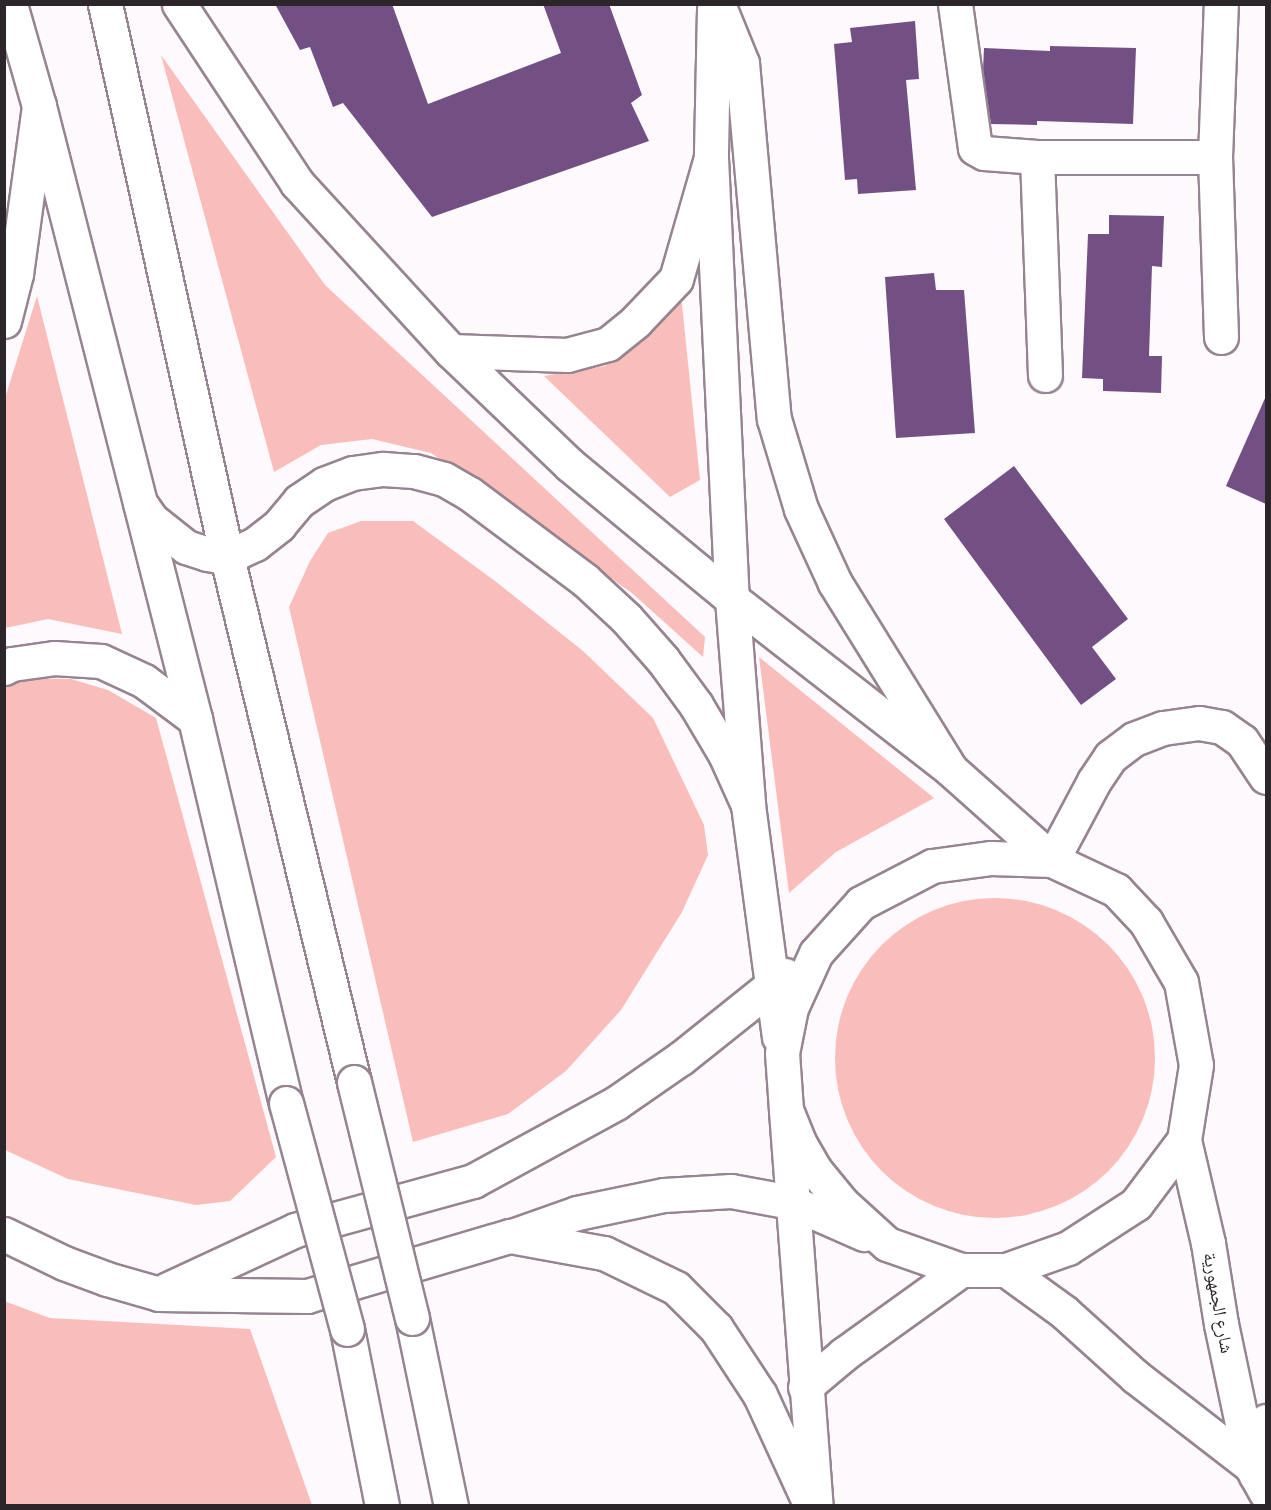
<!DOCTYPE html>
<html>
<head>
<meta charset="utf-8">
<style>
	body { margin:0 }
	#map { position:relative; width:1271px; height:1510px; overflow:hidden; background:#fdf9fc; font-family:"PT Sans Narrow","Noto Naskh Arabic",sans-serif }
	div>[style] { position:absolute }
	.green>* { inset:0; background:#f9bebb }
	.round { border-radius:50% }
	.building>* { inset:0; background:#735083 }
	.roads { filter:drop-shadow(2px 0 #968491) drop-shadow(-2px 0 #968491) drop-shadow(0 2px #968491) drop-shadow(0 -2px #968491) }
	.minor>* { height:33px; margin:-16.5px; padding:0 16.5px; transform-origin:16.5px; border-radius:16.5px; background:#fff }
	.tertiary>* { height:33px; margin:-16.5px; padding:0 16.5px; transform-origin:16.5px; border-radius:16.5px; background:#fff }
	.secondary>* { height:33px; margin:-16.5px; padding:0 16.5px; transform-origin:16.5px; border-radius:16.5px; background:#fff }
	.primary>* { height:33px; margin:-16.5px; padding:0 16.5px; transform-origin:16.5px; border-radius:16.5px; background:#fff }
	.bridges { filter:drop-shadow(2px 0 #968491) drop-shadow(-2px 0 #968491) drop-shadow(0 2px #968491) drop-shadow(0 -2px #968491) }
	.secondary-bridge>* { height:33px; margin:-16.5px; padding:0 16.5px; transform-origin:16.5px; border-radius:16.5px; background:#fff }
	span { translate:-50% -50%; white-space:nowrap; text-align:center; line-height:1.15; -webkit-text-stroke:6px #fff; paint-order:stroke }
	.street-label { font-size:18px; color:#2c252a }
	.frame { position:absolute; inset:0; border:6px solid #2c252a; pointer-events:none }
</style>
</head>
<body>
<div id="map">
	<div class="green">
		<i style="clip-path:polygon(161px 55px,325px 285px,705px 637px,703px 657px,632px 593px,431px 453px,372px 439px,321px 445px,274px 472px)"></i>
		<i style="clip-path:polygon(681px 295px,700px 480px,670px 497px,544px 376px,605px 366px)"></i>
		<i style="clip-path:polygon(37px 296px,122px 634px,48px 619px,5px 628px,5px 398px)"></i>
		<i style="clip-path:polygon(361px 521px,413px 521px,495px 581px,583px 651px,653px 718px,704px 825px,708px 855px,682px 912px,621px 1010px,566px 1071px,508px 1114px,413px 1142px,289px 607px,310px 561px,328px 533px)"></i>
		<i style="clip-path:polygon(759px 657px,934px 798px,836px 852px,789px 893px)"></i>
		<i style="clip-path:polygon(21px 678px,71px 679px,108px 690px,156px 718px,276px 1157px,230px 1201px,196px 1205px,68px 1179px,5px 1150px,5px 687px)"></i>
		<i class="round" style="left:835px;top:898px;width:320px;height:320px"></i>
		<i style="clip-path:polygon(4px 1301px,50px 1318px,250px 1329px,312px 1505px,5px 1505px)"></i>
	</div>
	<div class="building">
		<i style="clip-path:polygon(275px 4px,392px 4px,428px 104px,561px 53px,543px 4px,609px 4px,642px 95px,631px 103px,649px 141px,432px 217px,343px 103px,333px 107px,310px 47px,300px 50px)"></i>
		<i style="clip-path:polygon(915px 21px,919px 79px,906px 80px,916px 190px,858px 194px,857px 179px,845px 180px,834px 44px,852px 42px,850px 28px)"></i>
		<i style="clip-path:polygon(1050px 46px,1136px 48px,1133px 124px,1037px 121px,1037px 125px,991px 124px,983px 71px,984px 48px,1050px 51px)"></i>
		<i style="clip-path:polygon(1109px 215px,1164px 216px,1162px 267px,1152px 266px,1149px 356px,1162px 356px,1161px 393px,1103px 391px,1103px 379px,1082px 378px,1088px 234px,1109px 234px)"></i>
		<i style="clip-path:polygon(934px 273px,936px 290px,964px 290px,975px 433px,896px 438px,885px 277px)"></i>
		<i style="clip-path:polygon(1266px 396px,1266px 504px,1226px 486px)"></i>
		<i style="clip-path:polygon(1014px 466px,1128px 619px,1092px 647px,1116px 679px,1081px 705px,944px 519px)"></i>
	</div>
	<div class="roads">
		<div class="minor">
			<i style="left:955px;top:4px;width:145px;rotate:82.1deg"></i>
			<i style="left:975px;top:148px;width:10px;rotate:29deg"></i>
			<i style="left:984px;top:153px;width:53px;rotate:4.3deg"></i>
			<i style="left:1221px;top:337px;width:180px;rotate:-91.9deg"></i>
			<i style="left:1215px;top:157px;width:153px;rotate:-87.8deg"></i>
			<i style="left:1045px;top:375px;width:218px;rotate:-92.1deg"></i>
			<i style="left:1037px;top:157px;width:178px"></i>
			<i style="left:1052px;top:860px;width:89px;rotate:-62deg"></i>
			<i style="left:1094px;top:781px;width:29px;rotate:-56deg"></i>
			<i style="left:1110px;top:757px;width:30px;rotate:-37deg"></i>
			<i style="left:1134px;top:739px;width:31px;rotate:-21deg"></i>
			<i style="left:1163px;top:728px;width:36px;rotate:-8deg"></i>
			<i style="left:1199px;top:723px;width:23px;rotate:10deg"></i>
			<i style="left:1222px;top:727px;width:24px;rotate:35deg"></i>
			<i style="left:1242px;top:741px;width:43px;rotate:56.3deg"></i>
			<i style="left:1256px;top:1475px;width:55px;rotate:-79.5deg"></i>
		</div>
		<div class="tertiary">
			<i style="left:718px;top:4px;width:64px;rotate:67.9deg"></i>
			<i style="left:742px;top:63px;width:357px;rotate:84.9deg"></i>
			<i style="left:774px;top:419px;width:94px;rotate:73.3deg"></i>
			<i style="left:801px;top:509px;width:81px;rotate:65.3deg"></i>
			<i style="left:835px;top:583px;width:214px;rotate:58.2deg"></i>
			<i style="left:714px;top:9px;width:149px;rotate:91.2deg"></i>
			<i style="left:711px;top:158px;width:441px;rotate:87.3deg"></i>
			<i style="left:732px;top:599px;width:205px;rotate:85.5deg"></i>
			<i style="left:786px;top:1111px;width:396px;rotate:85.7deg"></i>
			<i style="left:805px;top:1387px;width:51px;rotate:-40.2deg"></i>
			<i style="left:844px;top:1354px;width:144px;rotate:-35.7deg"></i>
		</div>
		<div class="secondary">
			<i style="left:105px;top:4px;width:566px;rotate:77.56deg"></i>
			<i style="left:227px;top:557px;width:540px;rotate:76.4deg"></i>
			<i style="left:39px;top:106px;width:633px;rotate:75.72deg"></i>
			<i style="left:195px;top:719px;width:395px;rotate:76.7deg"></i>
			<i style="left:412px;top:1318px;width:192px;rotate:78.3deg"></i>
			<i style="left:347px;top:1329px;width:180px;rotate:78.8deg"></i>
		</div>
		<div class="primary">
			<i style="left:179px;top:4px;width:214px;rotate:56.6deg"></i>
			<i style="left:297px;top:183px;width:228px;rotate:47.5deg"></i>
			<i style="left:451px;top:351px;width:165px;rotate:43.8deg"></i>
			<i style="left:570px;top:465px;width:210px;rotate:39.6deg"></i>
			<i style="left:732px;top:599px;width:276px;rotate:37.9deg"></i>
			<i style="left:950px;top:769px;width:137px;rotate:41.7deg"></i>
			<i style="left:1052px;top:860px;width:71px;rotate:25.1deg"></i>
			<i style="left:1116px;top:890px;width:44px;rotate:46.8deg"></i>
			<i style="left:1146px;top:922px;width:69px;rotate:59.7deg"></i>
			<i style="left:1181px;top:982px;width:84px;rotate:79.8deg"></i>
			<i style="left:1196px;top:1065px;width:76px;rotate:99.1deg"></i>
			<i style="left:1184px;top:1140px;width:80px;rotate:126.9deg"></i>
			<i style="left:1136px;top:1204px;width:81px;rotate:147.1deg"></i>
			<i style="left:1068px;top:1248px;width:66px;rotate:160.5deg"></i>
			<i style="left:1006px;top:1270px;width:45px;rotate:180deg"></i>
			<i style="left:961px;top:1270px;width:78px;rotate:-160.6deg"></i>
			<i style="left:887px;top:1244px;width:61px;rotate:-137.7deg"></i>
			<i style="left:842px;top:1203px;width:43px;rotate:-129.3deg"></i>
			<i style="left:815px;top:1170px;width:32px;rotate:-120deg"></i>
			<i style="left:799px;top:1142px;width:35px;rotate:-112deg"></i>
			<i style="left:786px;top:1110px;width:57px;rotate:-94deg"></i>
			<i style="left:782px;top:1053px;width:46px;rotate:-78.7deg"></i>
			<i style="left:791px;top:1008px;width:60px;rotate:-65.6deg"></i>
			<i style="left:816px;top:953px;width:67px;rotate:-48deg"></i>
			<i style="left:861px;top:903px;width:80px;rotate:-27.5deg"></i>
			<i style="left:932px;top:866px;width:60px;rotate:-7.7deg"></i>
			<i style="left:991px;top:858px;width:61px;rotate:1.9deg"></i>
			<i style="left:4px;top:321px;width:49px;rotate:-75.7deg"></i>
			<i style="left:16px;top:274px;width:170px;rotate:-82.2deg"></i>
			<i style="left:39px;top:106px;width:106px;rotate:-105.9deg"></i>
			<i style="left:451px;top:351px;width:116px;rotate:2deg"></i>
			<i style="left:567px;top:355px;width:42px;rotate:-15deg"></i>
			<i style="left:608px;top:344px;width:36px;rotate:-39deg"></i>
			<i style="left:636px;top:321px;width:58px;rotate:-46.4deg"></i>
			<i style="left:676px;top:279px;width:126px;rotate:-73.9deg"></i>
			<i style="left:140px;top:503px;width:21px;rotate:55deg"></i>
			<i style="left:152px;top:520px;width:43px;rotate:38.5deg"></i>
			<i style="left:186px;top:547px;width:22px;rotate:18deg"></i>
			<i style="left:207px;top:554px;width:20px;rotate:9deg"></i>
			<i style="left:227px;top:557px;width:31px;rotate:-25deg"></i>
			<i style="left:255px;top:544px;width:31px;rotate:-38deg"></i>
			<i style="left:279px;top:525px;width:31px;rotate:-50deg"></i>
			<i style="left:299px;top:501px;width:30px;rotate:-34deg"></i>
			<i style="left:324px;top:484px;width:31px;rotate:-21deg"></i>
			<i style="left:353px;top:473px;width:30px;rotate:-8deg"></i>
			<i style="left:383px;top:469px;width:31px;rotate:4deg"></i>
			<i style="left:414px;top:471px;width:31px;rotate:15deg"></i>
			<i style="left:444px;top:479px;width:30px;rotate:30deg"></i>
			<i style="left:470px;top:494px;width:144px;rotate:36.8deg"></i>
			<i style="left:585px;top:580px;width:56px;rotate:42.8deg"></i>
			<i style="left:626px;top:618px;width:56px;rotate:48.6deg"></i>
			<i style="left:663px;top:660px;width:56px;rotate:53.7deg"></i>
			<i style="left:696px;top:705px;width:57px;rotate:59.4deg"></i>
			<i style="left:725px;top:754px;width:56px;rotate:65.7deg"></i>
			<i style="left:748px;top:805px;width:234px;rotate:82.4deg"></i>
			<i style="left:4px;top:668px;width:9px;rotate:-27deg"></i>
			<i style="left:12px;top:664px;width:42px;rotate:-8.1deg"></i>
			<i style="left:54px;top:658px;width:47px;rotate:3.7deg"></i>
			<i style="left:101px;top:661px;width:47px;rotate:24.9deg"></i>
			<i style="left:144px;top:681px;width:64px;rotate:36.7deg"></i>
			<i style="left:1184px;top:1140px;width:106px;rotate:76.9deg"></i>
			<i style="left:1208px;top:1243px;width:82px;rotate:80.9deg"></i>
			<i style="left:1221px;top:1324px;width:145px;rotate:78.1deg"></i>
			<i style="left:1251px;top:1466px;width:31px;rotate:61deg"></i>
			<i style="left:4px;top:1234px;width:67px;rotate:25.8deg"></i>
			<i style="left:64px;top:1263px;width:46px;rotate:20.4deg"></i>
			<i style="left:107px;top:1279px;width:54px;rotate:16.1deg"></i>
			<i style="left:159px;top:1294px;width:148px;rotate:0.8deg"></i>
			<i style="left:307px;top:1296px;width:212px;rotate:-16.5deg"></i>
			<i style="left:510px;top:1236px;width:96px;rotate:10.3deg"></i>
			<i style="left:604px;top:1253px;width:80px;rotate:25.9deg"></i>
			<i style="left:676px;top:1288px;width:57px;rotate:45deg"></i>
			<i style="left:716px;top:1328px;width:80px;rotate:56.7deg"></i>
			<i style="left:760px;top:1395px;width:122px;rotate:65.3deg"></i>
			<i style="left:512px;top:1236px;width:69px;rotate:-19.5deg"></i>
			<i style="left:577px;top:1213px;width:89px;rotate:-11.7deg"></i>
			<i style="left:664px;top:1195px;width:67px;rotate:-3.4deg"></i>
			<i style="left:731px;top:1191px;width:61px;rotate:10.4deg"></i>
			<i style="left:791px;top:1202px;width:80px;rotate:23.7deg"></i>
			<i style="left:1006px;top:1270px;width:72px;rotate:35.9deg"></i>
			<i style="left:1064px;top:1312px;width:97px;rotate:42.1deg"></i>
			<i style="left:1136px;top:1377px;width:145px;rotate:37.7deg"></i>
			<i style="left:166px;top:1290px;width:142px;rotate:-24.9deg"></i>
			<i style="left:295px;top:1230px;width:185px;rotate:-15.4deg"></i>
			<i style="left:473px;top:1181px;width:163px;rotate:-28.6deg"></i>
			<i style="left:616px;top:1103px;width:79px;rotate:-34.7deg"></i>
			<i style="left:681px;top:1058px;width:133px;rotate:-38.6deg"></i>
		</div>
	</div>
	<div class="bridges">
		<div class="secondary-bridge">
			<i style="left:354px;top:1082px;width:243px;rotate:76.2deg"></i>
			<i style="left:286px;top:1103px;width:234px;rotate:74.9deg"></i>
		</div>
	</div>
	<div class="street-label">
		<span style="left:1218px;top:1303px;rotate:80deg">شارع الجمهورية</span>
	</div>
	<div class="frame"></div>
</div>
</body>
</html>
